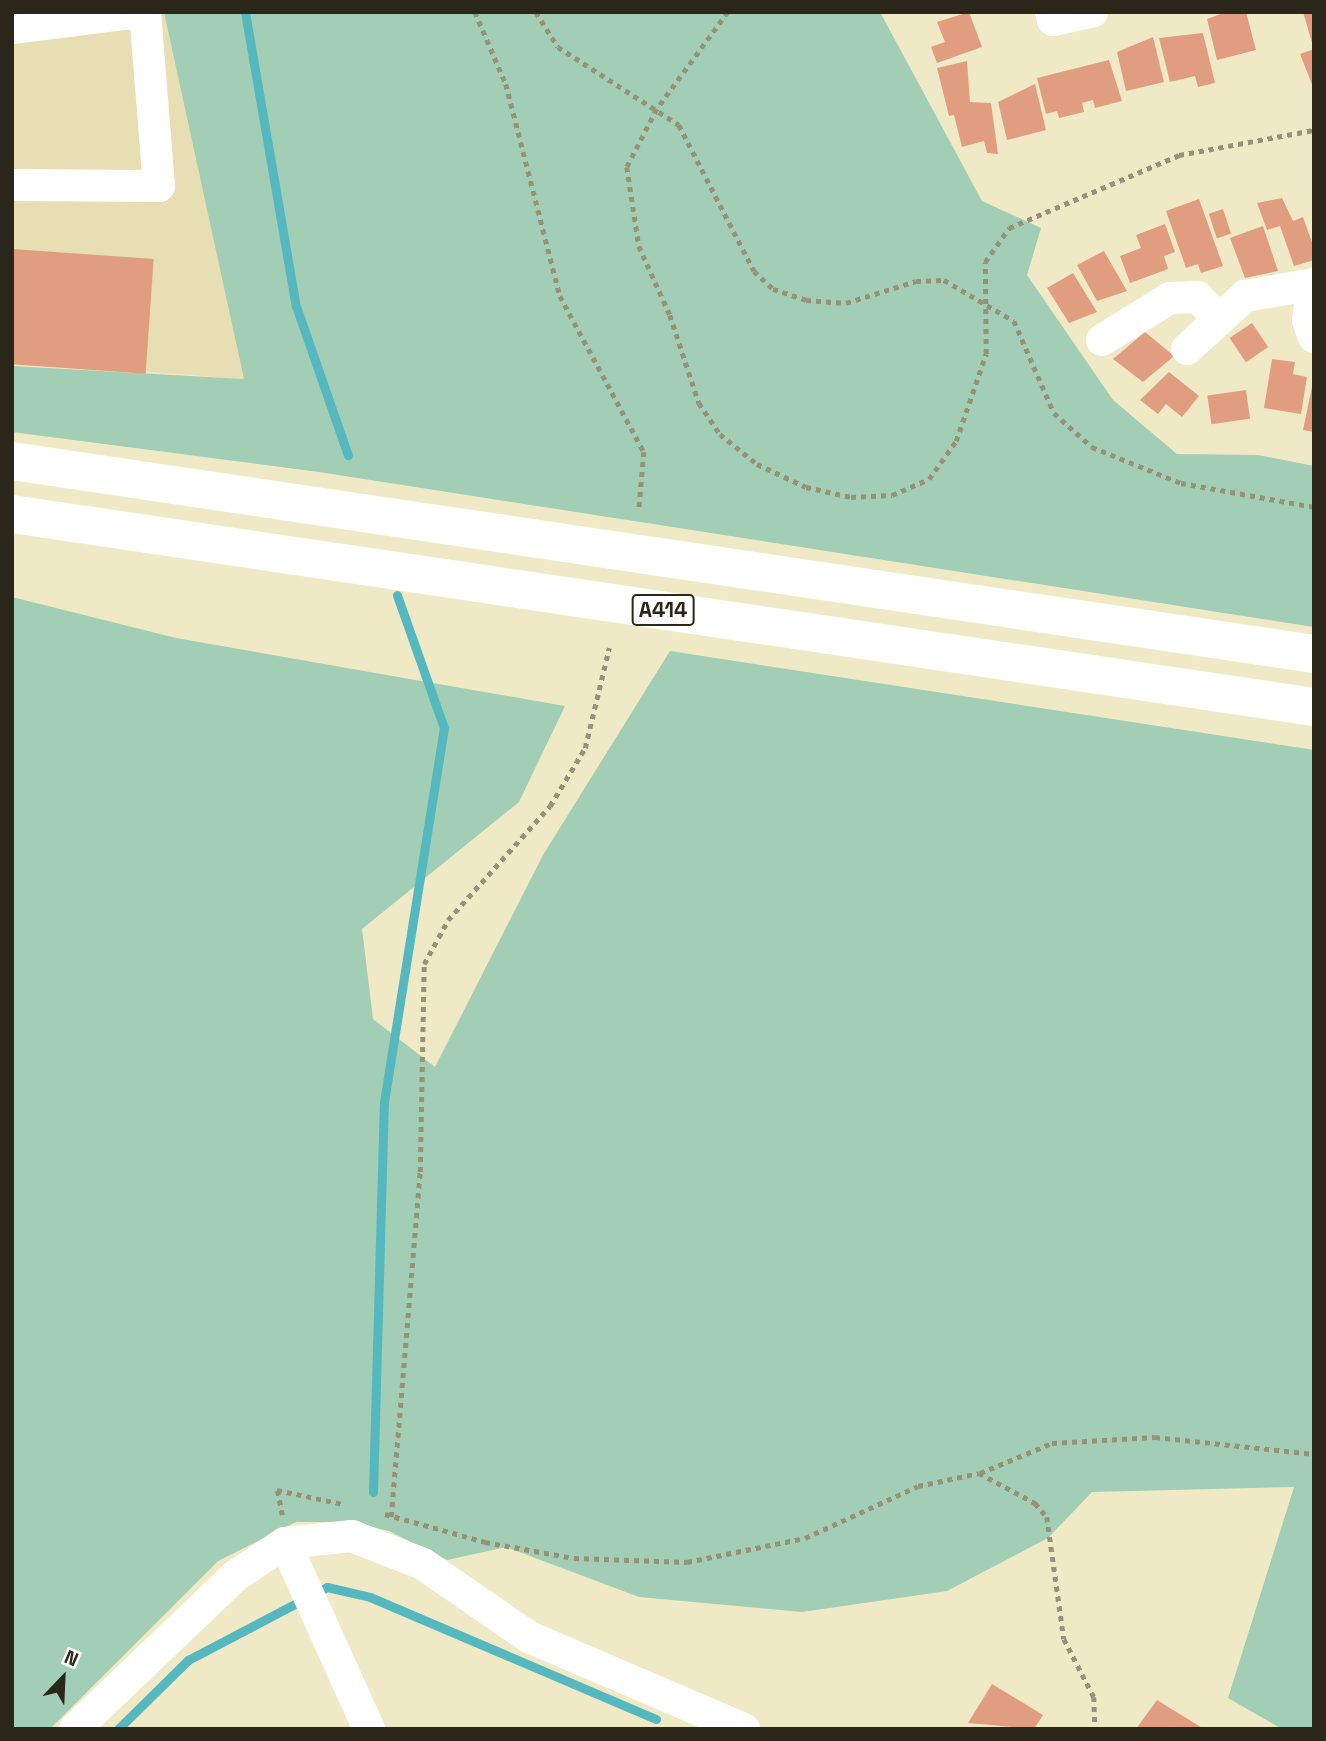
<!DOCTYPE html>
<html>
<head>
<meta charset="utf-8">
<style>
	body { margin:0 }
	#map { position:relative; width:1326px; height:1741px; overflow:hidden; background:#f0e9c6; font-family:"Space Grotesk",sans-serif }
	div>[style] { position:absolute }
	.built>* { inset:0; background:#e7deb4 }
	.green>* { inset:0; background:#a1ceb5 }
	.stream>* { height:9px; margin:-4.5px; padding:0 4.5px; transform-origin:4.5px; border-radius:4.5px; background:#56b8bf }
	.building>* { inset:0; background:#e19d7f; transform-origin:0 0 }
	.path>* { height:4.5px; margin-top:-2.25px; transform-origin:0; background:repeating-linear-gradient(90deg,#969178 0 5px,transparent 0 10px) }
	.minor>* { height:32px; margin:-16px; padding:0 16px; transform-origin:16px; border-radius:16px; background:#fff }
	.highway>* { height:38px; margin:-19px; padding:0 19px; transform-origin:19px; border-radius:19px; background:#fff }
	span { translate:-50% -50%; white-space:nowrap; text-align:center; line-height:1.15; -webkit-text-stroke:5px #fff; paint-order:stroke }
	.shield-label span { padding:2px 5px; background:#fff; border:2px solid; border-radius:5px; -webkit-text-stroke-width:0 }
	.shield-label { font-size:21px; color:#2a271a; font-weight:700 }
	.frame { position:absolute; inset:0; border:14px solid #2a271a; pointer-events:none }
	.north { position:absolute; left:28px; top:1643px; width:70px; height:70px; -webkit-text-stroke:5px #fff; paint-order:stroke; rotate:23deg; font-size:19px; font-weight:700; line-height:28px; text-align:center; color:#2a271a }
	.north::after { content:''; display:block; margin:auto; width:24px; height:32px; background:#2a271a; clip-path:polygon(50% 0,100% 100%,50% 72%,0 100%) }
</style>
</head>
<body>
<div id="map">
	<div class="built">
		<i style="clip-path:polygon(12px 12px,168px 12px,244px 379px,12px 361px)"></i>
	</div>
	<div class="green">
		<i style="clip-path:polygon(164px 12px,880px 12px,982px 201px,1041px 228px,1027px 275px,1113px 400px,1177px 454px,1258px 455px,1314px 466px,1314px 627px,319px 472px,12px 432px,12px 366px,244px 379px)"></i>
		<i style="clip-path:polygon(12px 597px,176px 638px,565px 706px,519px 802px,362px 929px,373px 1019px,435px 1067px,543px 855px,670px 651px,1314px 750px,1314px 1729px,1282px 1729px,1228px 1698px,1294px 1487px,1092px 1492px,1048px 1538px,947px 1591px,802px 1612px,639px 1597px,506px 1547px,447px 1560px,389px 1531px,352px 1522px,296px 1522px,218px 1561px,50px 1729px,12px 1729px)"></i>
	</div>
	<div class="stream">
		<i style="left:245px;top:12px;width:298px;rotate:80.2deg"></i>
		<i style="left:296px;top:306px;width:158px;rotate:70.8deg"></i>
		<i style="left:373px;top:1492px;width:390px;rotate:-88.4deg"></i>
		<i style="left:384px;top:1102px;width:379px;rotate:-80.9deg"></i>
		<i style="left:444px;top:728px;width:141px;rotate:-109.5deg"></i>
		<i style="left:118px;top:1729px;width:98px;rotate:-44.6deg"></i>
		<i style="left:188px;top:1660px;width:157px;rotate:-27.7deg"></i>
		<i style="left:327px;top:1587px;width:44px;rotate:13.1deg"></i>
		<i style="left:370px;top:1597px;width:311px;rotate:23.1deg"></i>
	</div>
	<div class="building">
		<i style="clip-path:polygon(969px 12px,982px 47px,937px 63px,931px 47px,945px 42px,937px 22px)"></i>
		<i style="clip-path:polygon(1226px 12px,1246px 12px,1256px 50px,1217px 60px,1207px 19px)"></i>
		<i style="clip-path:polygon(1303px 12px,1314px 12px,1314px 46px,1313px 46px)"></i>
		<i style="clip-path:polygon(1203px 33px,1215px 83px,1198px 87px,1195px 76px,1170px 82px,1159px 38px)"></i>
		<i style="clip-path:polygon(1153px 37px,1164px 82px,1126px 91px,1117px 52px)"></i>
		<i style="clip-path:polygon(1314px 49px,1314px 87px,1313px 87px,1300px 54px)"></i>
		<i style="clip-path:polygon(1109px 60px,1122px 101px,1095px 108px,1093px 100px,1082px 103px,1084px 112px,1059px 118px,1057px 111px,1046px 114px,1037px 78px)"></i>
		<i style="clip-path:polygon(967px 61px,970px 102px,991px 103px,998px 154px,987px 153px,984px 141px,962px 147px,954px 115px,949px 116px,937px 68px)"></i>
		<i style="clip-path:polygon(1035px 84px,1046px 130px,1007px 140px,998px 102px)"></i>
		<i style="clip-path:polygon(1282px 198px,1293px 221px,1303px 217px,1314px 248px,1314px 260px,1294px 266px,1280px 226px,1267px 230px,1257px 203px)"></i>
		<i style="clip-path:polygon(1199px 199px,1223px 266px,1201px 273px,1198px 264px,1186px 268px,1166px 211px)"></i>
		<i style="left:1223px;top:209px;width:26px;height:15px;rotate:72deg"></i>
		<i style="clip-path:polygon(1165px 224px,1175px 252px,1164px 256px,1168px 269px,1130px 283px,1120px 256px,1141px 248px,1136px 235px)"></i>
		<i style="clip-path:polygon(1263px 226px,1278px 271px,1245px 278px,1230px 238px)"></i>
		<i style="left:12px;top:249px;width:142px;height:115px;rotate:4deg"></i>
		<i style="clip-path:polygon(1104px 251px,1127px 291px,1097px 301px,1077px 265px)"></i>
		<i style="clip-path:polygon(1073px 273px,1097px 312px,1069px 323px,1047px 288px)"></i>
		<i style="left:1252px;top:323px;width:29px;height:27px;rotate:56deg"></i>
		<i style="clip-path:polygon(1145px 332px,1174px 356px,1143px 382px,1113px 359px)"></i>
		<i style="clip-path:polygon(1272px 359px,1295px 362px,1293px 374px,1307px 377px,1301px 414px,1264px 408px)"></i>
		<i style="clip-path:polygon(1169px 372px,1199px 396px,1182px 417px,1166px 404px,1158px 414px,1140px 400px)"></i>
		<i style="clip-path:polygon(1314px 377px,1314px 432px,1303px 430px)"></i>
		<i style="left:1246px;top:390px;width:29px;height:39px;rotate:82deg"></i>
		<i style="clip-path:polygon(992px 1684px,1043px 1715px,1034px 1729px,968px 1723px)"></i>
		<i style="clip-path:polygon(1157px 1700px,1204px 1729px,1136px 1729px)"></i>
	</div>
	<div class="path">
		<i style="left:475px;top:12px;width:78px;rotate:66.7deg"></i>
		<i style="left:506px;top:84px;width:219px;rotate:75.7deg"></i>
		<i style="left:560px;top:296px;width:177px;rotate:61.7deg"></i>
		<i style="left:644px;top:452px;width:58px;rotate:94.9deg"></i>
		<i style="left:536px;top:12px;width:41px;rotate:57.8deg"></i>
		<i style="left:558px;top:47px;width:144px;rotate:32.8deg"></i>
		<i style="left:679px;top:125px;width:164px;rotate:62.8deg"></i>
		<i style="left:754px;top:271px;width:26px;rotate:43deg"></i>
		<i style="left:773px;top:289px;width:35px;rotate:18deg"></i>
		<i style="left:806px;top:300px;width:40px;rotate:4.3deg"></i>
		<i style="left:846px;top:303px;width:73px;rotate:-17.4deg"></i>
		<i style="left:916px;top:281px;width:28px;rotate:-2deg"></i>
		<i style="left:944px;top:280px;width:81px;rotate:30.4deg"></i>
		<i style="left:1014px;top:321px;width:100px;rotate:66.5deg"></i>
		<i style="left:1054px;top:413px;width:51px;rotate:41.8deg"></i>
		<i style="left:1092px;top:447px;width:96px;rotate:22deg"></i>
		<i style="left:1181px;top:483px;width:135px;rotate:10.2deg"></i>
		<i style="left:728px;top:12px;width:120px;rotate:126.2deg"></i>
		<i style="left:657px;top:109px;width:65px;rotate:117.3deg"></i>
		<i style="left:627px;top:167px;width:80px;rotate:81.4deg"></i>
		<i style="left:639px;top:246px;width:76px;rotate:65.8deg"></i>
		<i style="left:670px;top:315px;width:93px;rotate:71.8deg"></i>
		<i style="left:699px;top:403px;width:37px;rotate:56deg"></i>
		<i style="left:720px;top:434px;width:48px;rotate:39deg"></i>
		<i style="left:757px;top:464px;width:54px;rotate:25.1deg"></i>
		<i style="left:806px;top:487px;width:46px;rotate:12.5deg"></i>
		<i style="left:851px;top:497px;width:41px;rotate:-2.8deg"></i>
		<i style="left:892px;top:495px;width:40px;rotate:-23.4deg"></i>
		<i style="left:929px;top:479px;width:47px;rotate:-54.6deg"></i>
		<i style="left:956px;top:441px;width:92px;rotate:-71deg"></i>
		<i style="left:986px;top:354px;width:92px;rotate:-90.6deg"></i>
		<i style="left:985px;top:262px;width:42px;rotate:-54.8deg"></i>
		<i style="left:1009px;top:228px;width:185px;rotate:-23.2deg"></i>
		<i style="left:1179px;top:155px;width:137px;rotate:-10.5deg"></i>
		<i style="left:980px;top:1473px;width:78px;rotate:-22.6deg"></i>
		<i style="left:1052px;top:1443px;width:103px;rotate:-3.3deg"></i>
		<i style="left:1155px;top:1437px;width:160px;rotate:6.1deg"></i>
		<i style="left:385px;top:1514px;width:104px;rotate:15.6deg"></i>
		<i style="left:485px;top:1542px;width:90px;rotate:10.2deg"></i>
		<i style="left:574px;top:1558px;width:113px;rotate:2deg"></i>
		<i style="left:687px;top:1562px;width:120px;rotate:-11.5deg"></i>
		<i style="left:805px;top:1538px;width:124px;rotate:-24.7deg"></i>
		<i style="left:918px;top:1486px;width:62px;rotate:-12deg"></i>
		<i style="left:979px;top:1473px;width:64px;rotate:28.2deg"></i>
		<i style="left:1035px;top:1503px;width:18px;rotate:49deg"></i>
		<i style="left:1047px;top:1517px;width:123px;rotate:82.1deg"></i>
		<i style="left:1064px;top:1639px;width:65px;rotate:62.7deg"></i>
		<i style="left:1094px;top:1697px;width:32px;rotate:88deg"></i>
		<i style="left:282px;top:1515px;width:25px;rotate:-101deg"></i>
		<i style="left:277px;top:1490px;width:67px;rotate:12deg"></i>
		<i style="left:391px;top:1517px;width:346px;rotate:-85.2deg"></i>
		<i style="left:420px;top:1172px;width:208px;rotate:-88.9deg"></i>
		<i style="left:424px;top:964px;width:50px;rotate:-61.4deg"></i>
		<i style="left:448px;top:920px;width:153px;rotate:-48.2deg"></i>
		<i style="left:550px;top:806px;width:68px;rotate:-58.9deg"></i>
		<i style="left:585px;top:748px;width:103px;rotate:-76.5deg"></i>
	</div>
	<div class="minor">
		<i style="left:1051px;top:12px;width:8px;rotate:76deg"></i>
		<i style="left:1053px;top:20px;width:40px;rotate:-12deg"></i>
		<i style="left:12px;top:28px;width:130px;rotate:-7.1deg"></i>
		<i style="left:12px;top:185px;width:147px;rotate:0.4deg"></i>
		<i style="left:159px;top:186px;width:175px;rotate:-94.6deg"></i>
		<i style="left:1313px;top:284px;width:36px;rotate:98deg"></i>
		<i style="left:1308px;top:320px;width:18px;rotate:71deg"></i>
		<i style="left:1102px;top:340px;width:80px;rotate:-31.7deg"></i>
		<i style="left:1170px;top:298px;width:27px;rotate:-2deg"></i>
		<i style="left:1197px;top:297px;width:28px;rotate:44deg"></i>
		<i style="left:1187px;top:349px;width:79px;rotate:-42.4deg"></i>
		<i style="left:1245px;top:296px;width:70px;rotate:-9.9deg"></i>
		<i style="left:285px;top:1543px;width:204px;rotate:65.7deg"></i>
		<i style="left:75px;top:1729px;width:221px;rotate:-43.7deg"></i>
		<i style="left:235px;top:1576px;width:60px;rotate:-33.4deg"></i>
		<i style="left:285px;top:1543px;width:67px;rotate:-6deg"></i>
		<i style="left:352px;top:1536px;width:76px;rotate:21.5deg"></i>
		<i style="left:423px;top:1564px;width:129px;rotate:34.6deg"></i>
		<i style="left:529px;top:1637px;width:234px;rotate:23.2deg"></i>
	</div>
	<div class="highway">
		<i style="left:12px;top:461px;width:1316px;rotate:8.43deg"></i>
		<i style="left:12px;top:514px;width:1316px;rotate:8.43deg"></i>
	</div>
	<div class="shield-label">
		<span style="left:663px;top:610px">A414</span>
	</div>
	<div class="frame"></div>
	<div class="north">N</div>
</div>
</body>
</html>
